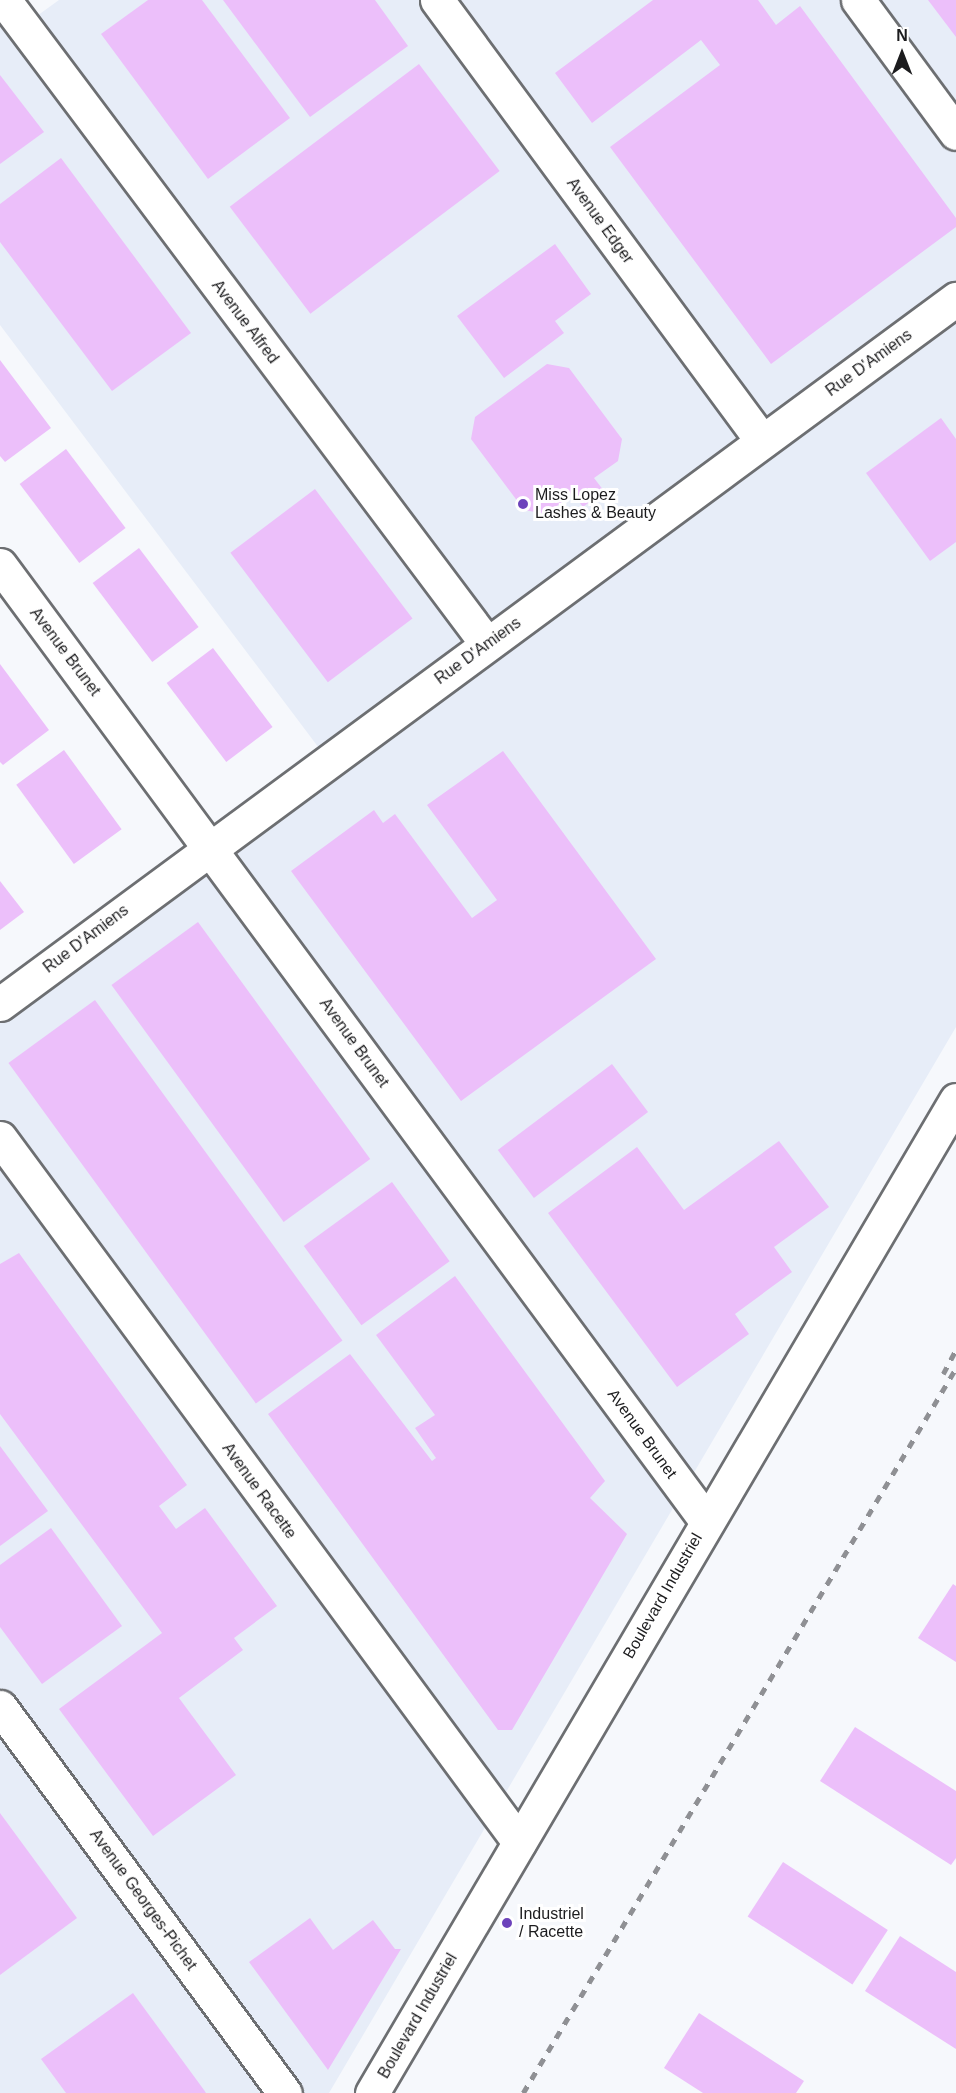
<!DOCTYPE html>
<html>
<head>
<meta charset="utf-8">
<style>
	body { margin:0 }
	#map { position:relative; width:956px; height:2093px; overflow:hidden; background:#f6f8fc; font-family:Helvetica,sans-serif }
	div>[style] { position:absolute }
	.built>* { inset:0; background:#e7edf8 }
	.building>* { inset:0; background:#ecbffa; transform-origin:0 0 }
	.roads { filter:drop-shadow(2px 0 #6d6f72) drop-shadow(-2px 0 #6d6f72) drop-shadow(0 2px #6d6f72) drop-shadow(0 -2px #6d6f72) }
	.minor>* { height:33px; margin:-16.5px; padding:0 16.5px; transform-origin:16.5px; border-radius:16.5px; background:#fff }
	.tertiary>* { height:33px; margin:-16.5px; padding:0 16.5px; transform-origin:16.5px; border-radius:16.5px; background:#fff }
	.rail>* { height:4.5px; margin-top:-2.25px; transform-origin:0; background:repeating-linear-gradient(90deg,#8f9094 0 8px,transparent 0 16px) }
	.dots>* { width:16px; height:16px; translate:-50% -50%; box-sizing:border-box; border:3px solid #fff; border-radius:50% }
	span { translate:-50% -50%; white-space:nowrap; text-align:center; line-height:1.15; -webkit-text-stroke:6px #fff; paint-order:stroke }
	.street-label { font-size:16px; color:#1c1c1e }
	.poi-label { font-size:16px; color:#1c1c1e }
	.left { translate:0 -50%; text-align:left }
	.north { position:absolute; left:872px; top:24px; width:60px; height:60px; -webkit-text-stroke:4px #fff; paint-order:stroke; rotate:0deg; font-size:16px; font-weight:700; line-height:24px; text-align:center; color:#1c1c1e }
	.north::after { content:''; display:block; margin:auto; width:21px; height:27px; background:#1c1c1e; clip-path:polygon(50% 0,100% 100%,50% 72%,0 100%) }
</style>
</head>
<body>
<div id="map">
	<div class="built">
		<i style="clip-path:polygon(0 0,23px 26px,59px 0,956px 0,956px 1027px,329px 2093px,0 2093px,0 1004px,328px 760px,0 325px)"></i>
	</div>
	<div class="building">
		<i style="clip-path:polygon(148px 0,202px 0,290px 118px,208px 179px,101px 34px)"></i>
		<i style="clip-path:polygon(223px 0,375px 0,408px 46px,310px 117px)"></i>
		<i style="clip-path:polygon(653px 0,758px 0,776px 25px,800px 6px,956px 218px,956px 227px,771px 364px,610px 147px,720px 65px,701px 40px,592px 123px,555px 73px)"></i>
		<i style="clip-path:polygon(928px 0,956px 0,956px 37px)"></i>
		<i style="left:419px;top:64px;width:134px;height:237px;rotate:53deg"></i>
		<i style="clip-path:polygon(0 75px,44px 132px,0 164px)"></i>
		<i style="clip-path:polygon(61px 158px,191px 333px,112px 391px,0 242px,0 204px)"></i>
		<i style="clip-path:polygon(555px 244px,591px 294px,555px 321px,564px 333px,504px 378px,457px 316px)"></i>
		<i style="clip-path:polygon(0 360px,51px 428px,5px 462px,0 456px)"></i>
		<i style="clip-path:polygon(547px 364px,569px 368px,622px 439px,618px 461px,594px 478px,604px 491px,583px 507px,573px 494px,546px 514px,524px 510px,471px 439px,475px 417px)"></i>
		<i style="clip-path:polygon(941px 418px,956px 439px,956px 542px,930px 561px,866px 473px)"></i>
		<i style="left:66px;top:449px;width:99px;height:58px;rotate:53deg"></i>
		<i style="left:315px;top:489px;width:162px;height:106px;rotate:53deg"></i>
		<i style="left:139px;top:548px;width:99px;height:58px;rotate:53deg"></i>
		<i style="left:213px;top:648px;width:99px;height:58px;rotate:53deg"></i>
		<i style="clip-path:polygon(0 664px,49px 730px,3px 765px,0 762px)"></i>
		<i style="left:64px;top:750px;width:98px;height:59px;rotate:54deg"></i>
		<i style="clip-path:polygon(503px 751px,656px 959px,461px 1101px,291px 871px,374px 810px,383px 823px,395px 814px,472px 918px,497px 900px,427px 805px)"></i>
		<i style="clip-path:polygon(0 881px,24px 912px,0 930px)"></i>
		<i style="left:198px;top:922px;width:293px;height:107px;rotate:54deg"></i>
		<i style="left:95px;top:1000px;width:421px;height:107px;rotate:54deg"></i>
		<i style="left:612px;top:1064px;width:60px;height:143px;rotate:53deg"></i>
		<i style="clip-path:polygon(779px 1141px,829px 1207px,774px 1247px,792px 1272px,735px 1314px,749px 1334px,677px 1387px,548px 1213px,637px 1147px,684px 1210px)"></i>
		<i style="left:392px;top:1182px;width:98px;height:109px;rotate:54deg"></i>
		<i style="clip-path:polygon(19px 1253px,187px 1485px,159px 1506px,176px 1529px,205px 1508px,277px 1606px,234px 1638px,243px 1650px,179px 1698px,236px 1775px,153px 1836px,59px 1709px,162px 1633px,0 1414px,0 1264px)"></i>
		<i style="clip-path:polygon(455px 1276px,605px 1481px,590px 1498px,627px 1534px,512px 1730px,498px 1730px,268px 1414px,350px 1354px,432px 1461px,436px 1458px,415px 1428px,435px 1415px,376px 1335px)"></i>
		<i style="clip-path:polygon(0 1446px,48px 1511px,0 1546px)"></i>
		<i style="clip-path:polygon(51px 1528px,122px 1626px,42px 1684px,0 1627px,0 1565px)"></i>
		<i style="clip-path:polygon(953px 1584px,956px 1586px,956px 1662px,918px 1638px)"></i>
		<i style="clip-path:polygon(855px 1727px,956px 1791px,956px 1858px,951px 1865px,820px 1781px)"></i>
		<i style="clip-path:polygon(0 1813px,77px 1918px,0 1975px)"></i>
		<i style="left:783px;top:1862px;width:125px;height:65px;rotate:33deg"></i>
		<i style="clip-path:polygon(310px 1918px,333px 1950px,373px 1920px,395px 1949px,401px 1949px,328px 2070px,249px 1962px)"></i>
		<i style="clip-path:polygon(900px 1936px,956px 1972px,956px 2049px,865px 1991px)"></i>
		<i style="clip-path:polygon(133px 1993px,204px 2090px,206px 2093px,66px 2093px,41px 2059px)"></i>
		<i style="clip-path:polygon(699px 2013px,804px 2081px,796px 2093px,703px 2093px,664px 2068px)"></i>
	</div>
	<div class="roads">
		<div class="minor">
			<i style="left:4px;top:0;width:805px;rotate:53.13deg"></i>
			<i style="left:437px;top:0;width:548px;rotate:53.61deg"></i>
			<i style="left:858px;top:0;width:165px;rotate:53.6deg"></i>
			<i style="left:0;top:565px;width:1190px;rotate:53.54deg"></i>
			<i style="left:0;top:1004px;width:1188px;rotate:-36.41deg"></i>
			<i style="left:0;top:1138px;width:875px;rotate:53.6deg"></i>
			<i style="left:0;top:1707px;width:480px;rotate:53.6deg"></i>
		</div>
		<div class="tertiary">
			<i style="left:372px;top:2093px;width:1152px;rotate:-59.54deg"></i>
		</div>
	</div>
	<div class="rail">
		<i style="left:943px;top:1374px;width:27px;rotate:-62deg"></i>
		<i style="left:523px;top:2093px;width:844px;rotate:-59.15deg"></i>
	</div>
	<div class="dots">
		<i style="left:523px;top:504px;background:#6d43bb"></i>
		<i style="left:507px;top:1923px;background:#6d43bb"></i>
	</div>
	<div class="street-label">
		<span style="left:600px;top:221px;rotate:54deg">Avenue Edger</span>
		<span style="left:245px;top:322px;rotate:53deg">Avenue Alfred</span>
		<span style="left:869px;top:363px;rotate:-36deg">Rue D'Amiens</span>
		<span style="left:478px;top:651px;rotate:-36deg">Rue D'Amiens</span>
		<span style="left:65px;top:652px;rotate:53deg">Avenue Brunet</span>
		<span style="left:86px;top:939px;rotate:-37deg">Rue D'Amiens</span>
		<span style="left:354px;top:1043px;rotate:54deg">Avenue Brunet</span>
		<span style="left:642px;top:1434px;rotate:54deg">Avenue Brunet</span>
		<span style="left:259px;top:1491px;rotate:54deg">Avenue Racette</span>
		<span style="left:663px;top:1596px;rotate:-60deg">Boulevard Industriel</span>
		<span style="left:143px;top:1900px;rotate:54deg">Avenue Georges-Pichet</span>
		<span style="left:418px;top:2016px;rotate:-60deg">Boulevard Industriel</span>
	</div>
	<div class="poi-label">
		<span class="left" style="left:535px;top:504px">Miss Lopez<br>Lashes &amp; Beauty</span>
		<span class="left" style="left:519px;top:1923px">Industriel<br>/ Racette</span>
	</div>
	<div class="north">N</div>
</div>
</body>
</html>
